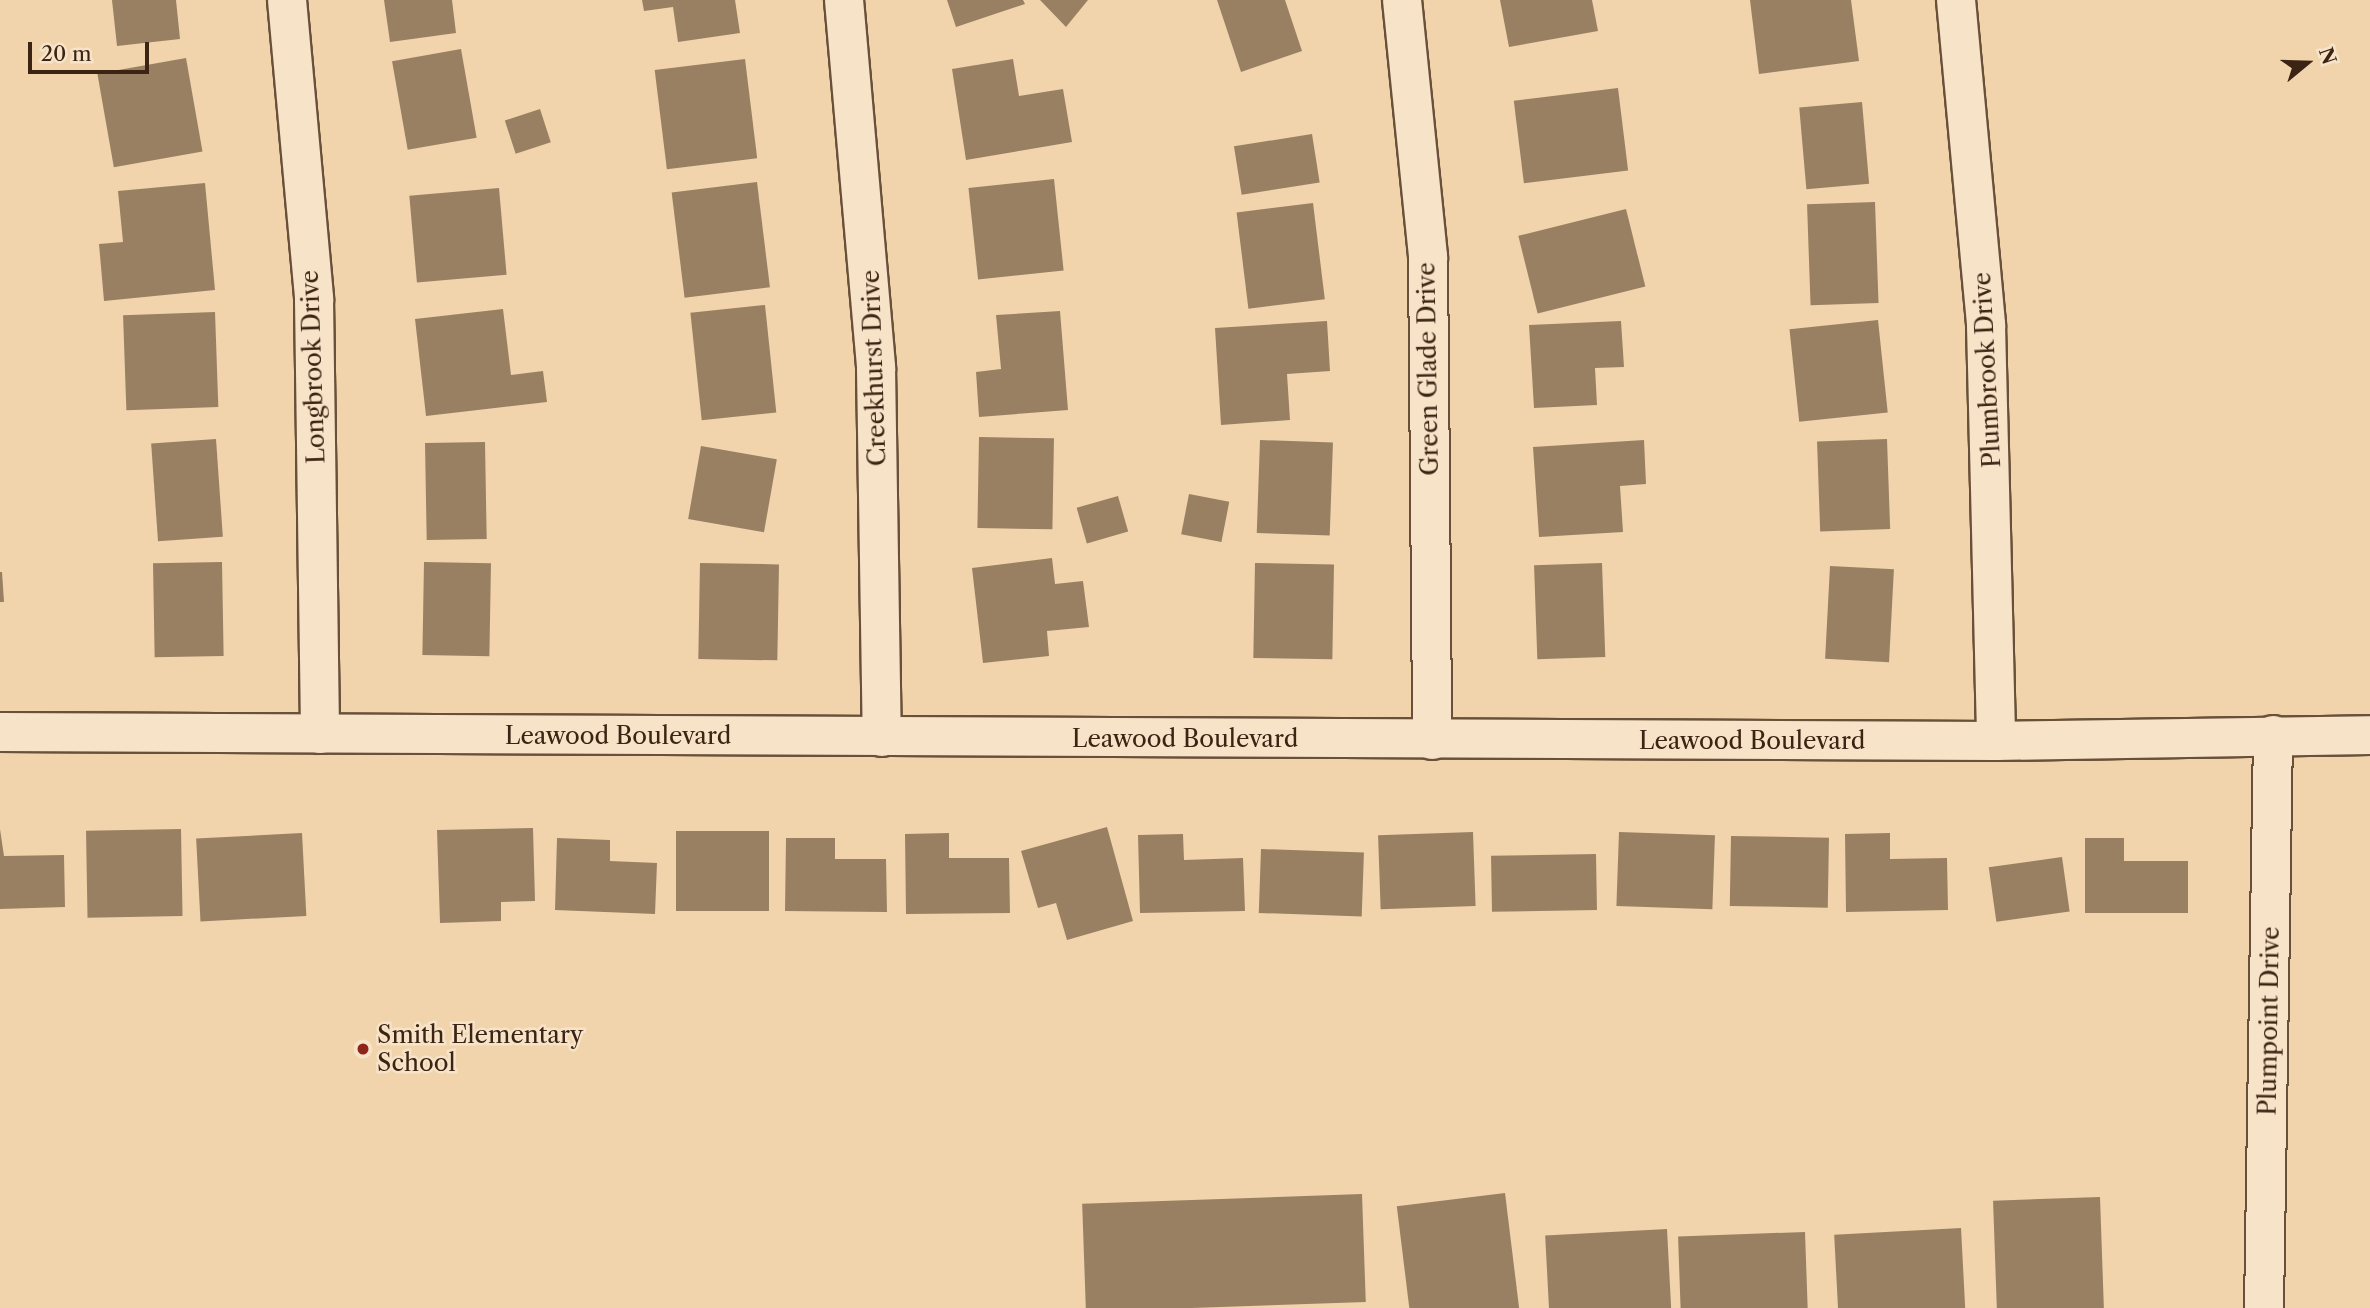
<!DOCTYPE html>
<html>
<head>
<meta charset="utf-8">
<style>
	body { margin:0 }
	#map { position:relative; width:2370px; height:1308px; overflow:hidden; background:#f1d4ab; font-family:"Libre Caslon Text",serif }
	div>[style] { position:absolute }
	.building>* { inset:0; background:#9a8063; transform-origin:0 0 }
	.roads { filter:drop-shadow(2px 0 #69503a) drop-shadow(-2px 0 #69503a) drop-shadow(0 2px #69503a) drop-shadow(0 -2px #69503a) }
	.minor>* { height:38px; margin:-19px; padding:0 19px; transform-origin:19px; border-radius:19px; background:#f6e3c8 }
	.dots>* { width:19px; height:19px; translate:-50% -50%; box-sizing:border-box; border:4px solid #f6e3c8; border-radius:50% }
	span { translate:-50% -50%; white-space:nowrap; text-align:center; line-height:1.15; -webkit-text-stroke:5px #f6e3c8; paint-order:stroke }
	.street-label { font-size:24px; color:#3c2414 }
	.poi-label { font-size:24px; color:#3c2414 }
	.left { translate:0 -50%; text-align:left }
	.north { position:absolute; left:2272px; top:28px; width:70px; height:70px; -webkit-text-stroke:5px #f6e3c8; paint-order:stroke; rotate:71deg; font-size:19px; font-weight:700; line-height:28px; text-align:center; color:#3c2414 }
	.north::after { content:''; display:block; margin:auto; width:24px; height:32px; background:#3c2414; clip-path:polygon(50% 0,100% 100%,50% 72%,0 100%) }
	.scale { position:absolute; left:28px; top:42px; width:121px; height:32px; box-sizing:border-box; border:4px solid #3c2414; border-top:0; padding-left:9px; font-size:21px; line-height:24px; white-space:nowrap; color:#3c2414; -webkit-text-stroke:5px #f6e3c8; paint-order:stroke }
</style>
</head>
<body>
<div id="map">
	<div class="building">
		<i style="clip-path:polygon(112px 0,176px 0,180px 39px,117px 46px)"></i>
		<i style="clip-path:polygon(384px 0,452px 0,456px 33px,390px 42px)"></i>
		<i style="clip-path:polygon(642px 0,735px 0,740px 33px,678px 42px,673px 7px,644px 11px)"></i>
		<i style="clip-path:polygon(947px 0,1023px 0,1025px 4px,956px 27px)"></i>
		<i style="clip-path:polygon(1040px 0,1088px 0,1066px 27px)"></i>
		<i style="clip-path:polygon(1217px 0,1285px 0,1302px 51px,1241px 72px)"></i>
		<i style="clip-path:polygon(1500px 0,1592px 0,1598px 31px,1509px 47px)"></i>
		<i style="clip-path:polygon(1750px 0,1851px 0,1859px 61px,1759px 74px)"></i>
		<i style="left:461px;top:49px;width:90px;height:70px;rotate:80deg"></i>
		<i style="left:186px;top:58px;width:95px;height:90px;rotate:80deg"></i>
		<i style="left:745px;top:59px;width:100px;height:91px;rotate:83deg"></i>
		<i style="clip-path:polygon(1013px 59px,1019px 96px,1063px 89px,1072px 142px,966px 160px,952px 69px)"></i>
		<i style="left:1618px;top:88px;width:83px;height:105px;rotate:83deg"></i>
		<i style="left:1862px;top:102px;width:82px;height:63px;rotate:85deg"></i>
		<i style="left:540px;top:109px;width:35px;height:37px;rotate:72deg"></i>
		<i style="left:1312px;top:134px;width:49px;height:79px;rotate:81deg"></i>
		<i style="left:1054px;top:179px;width:92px;height:86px;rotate:84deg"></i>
		<i style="left:757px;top:182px;width:106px;height:86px;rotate:83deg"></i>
		<i style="clip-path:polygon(205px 183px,215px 290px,104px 301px,99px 244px,123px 242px,118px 191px)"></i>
		<i style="left:499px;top:188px;width:87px;height:90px;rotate:85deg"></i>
		<i style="left:1875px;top:202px;width:101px;height:68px;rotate:88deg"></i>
		<i style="left:1313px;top:203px;width:97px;height:77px;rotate:83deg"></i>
		<i style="left:1626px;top:209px;width:80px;height:111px;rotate:76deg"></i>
		<i style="left:765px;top:305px;width:108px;height:75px;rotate:84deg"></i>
		<i style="clip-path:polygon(503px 309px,511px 375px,543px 371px,547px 402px,426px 416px,415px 319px)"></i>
		<i style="clip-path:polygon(1060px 311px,1068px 410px,979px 417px,976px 372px,1001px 369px,996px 315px)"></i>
		<i style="left:215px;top:312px;width:95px;height:92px;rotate:88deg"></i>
		<i style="left:1878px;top:320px;width:93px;height:89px;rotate:84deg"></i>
		<i style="clip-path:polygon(1327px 321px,1330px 371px,1287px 374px,1290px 420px,1221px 425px,1215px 328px)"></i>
		<i style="clip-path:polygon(1621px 321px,1624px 367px,1595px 368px,1597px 405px,1534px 408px,1529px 325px)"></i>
		<i style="left:979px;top:437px;width:75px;height:91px;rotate:1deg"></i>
		<i style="left:216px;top:439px;width:98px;height:65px;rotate:86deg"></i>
		<i style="left:1887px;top:439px;width:90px;height:70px;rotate:88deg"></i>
		<i style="left:1260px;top:440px;width:73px;height:93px;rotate:2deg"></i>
		<i style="clip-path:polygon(1644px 440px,1646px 484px,1620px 486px,1623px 532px,1539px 537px,1533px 447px)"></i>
		<i style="left:485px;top:442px;width:97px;height:60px;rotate:89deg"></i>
		<i style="left:701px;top:446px;width:77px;height:74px;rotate:10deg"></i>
		<i style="left:1189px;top:494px;width:41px;height:41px;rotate:11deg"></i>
		<i style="left:1118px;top:496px;width:37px;height:43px;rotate:74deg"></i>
		<i style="clip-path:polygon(1052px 558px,1055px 584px,1083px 581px,1089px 627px,1047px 631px,1049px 656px,983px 663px,972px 568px)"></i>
		<i style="left:222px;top:562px;width:94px;height:69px;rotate:89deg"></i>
		<i style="left:424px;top:562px;width:67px;height:93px;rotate:1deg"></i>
		<i style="left:700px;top:563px;width:79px;height:96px;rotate:1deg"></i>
		<i style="left:1255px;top:563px;width:79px;height:95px;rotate:1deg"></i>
		<i style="left:1602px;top:563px;width:94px;height:68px;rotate:88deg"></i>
		<i style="left:1830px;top:566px;width:64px;height:93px;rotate:3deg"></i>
		<i style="clip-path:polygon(0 572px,2px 572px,4px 602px,0 602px)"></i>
		<i style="clip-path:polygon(1107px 827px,1133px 921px,1067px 940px,1056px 903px,1038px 908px,1021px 851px)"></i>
		<i style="clip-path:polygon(533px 828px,535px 901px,501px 902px,501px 921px,440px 923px,437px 830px)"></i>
		<i style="clip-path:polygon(0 829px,4px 856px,64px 855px,65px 907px,0 909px)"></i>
		<i style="left:181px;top:829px;width:87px;height:95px;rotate:89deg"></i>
		<i style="left:676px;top:831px;width:93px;height:80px"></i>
		<i style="left:1473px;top:832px;width:74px;height:95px;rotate:88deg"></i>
		<i style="left:1619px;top:832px;width:96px;height:74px;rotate:2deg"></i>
		<i style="left:302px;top:833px;width:83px;height:106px;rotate:87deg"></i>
		<i style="clip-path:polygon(949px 833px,949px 858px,1009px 858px,1010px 913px,906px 914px,905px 834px)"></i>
		<i style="clip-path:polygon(1890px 833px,1890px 859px,1947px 858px,1948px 910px,1846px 912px,1845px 834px)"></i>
		<i style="clip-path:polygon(1183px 834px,1184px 860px,1243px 858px,1245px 911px,1140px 913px,1138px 835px)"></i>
		<i style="left:1731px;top:836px;width:98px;height:70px;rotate:1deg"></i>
		<i style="clip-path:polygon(557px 838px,610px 840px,610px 861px,657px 863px,655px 914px,555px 910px)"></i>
		<i style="clip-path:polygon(786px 838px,835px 838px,835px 859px,886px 859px,887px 912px,785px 911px)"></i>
		<i style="clip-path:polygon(2085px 838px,2124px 838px,2124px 861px,2188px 861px,2188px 913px,2085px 913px)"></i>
		<i style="left:1261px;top:849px;width:103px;height:64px;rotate:2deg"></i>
		<i style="left:1596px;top:854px;width:56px;height:105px;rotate:89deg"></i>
		<i style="left:2062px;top:857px;width:55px;height:74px;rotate:82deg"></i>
		<i style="left:1505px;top:1193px;width:116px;height:109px;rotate:83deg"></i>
		<i style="left:1362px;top:1194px;width:108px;height:280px;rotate:88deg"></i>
		<i style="left:2100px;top:1197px;width:111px;height:107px;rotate:88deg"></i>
		<i style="left:1961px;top:1228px;width:80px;height:127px;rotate:87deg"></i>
		<i style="left:1667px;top:1229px;width:79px;height:122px;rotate:87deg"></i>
		<i style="left:1805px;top:1232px;width:76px;height:127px;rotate:88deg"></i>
	</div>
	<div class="roads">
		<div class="minor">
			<i style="left:287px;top:0;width:300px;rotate:84.8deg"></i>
			<i style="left:314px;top:299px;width:435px;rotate:89.2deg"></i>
			<i style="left:844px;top:0;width:369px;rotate:85deg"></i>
			<i style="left:876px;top:368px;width:369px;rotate:89.1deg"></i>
			<i style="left:1402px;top:0;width:258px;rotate:84.2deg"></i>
			<i style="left:1428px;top:257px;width:483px;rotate:89.5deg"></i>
			<i style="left:1956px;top:0;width:326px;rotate:84.7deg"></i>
			<i style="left:1986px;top:325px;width:416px;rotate:88.6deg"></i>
			<i style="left:0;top:732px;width:1996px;rotate:0.26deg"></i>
			<i style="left:1996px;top:741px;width:374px;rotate:-0.9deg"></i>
			<i style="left:2264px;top:1308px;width:573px;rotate:-89.1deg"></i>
		</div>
	</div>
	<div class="dots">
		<i style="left:363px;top:1049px;background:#8f2418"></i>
	</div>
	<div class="street-label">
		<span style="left:313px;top:367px;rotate:-92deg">Longbrook Drive</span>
		<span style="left:874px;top:368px;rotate:-92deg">Creekhurst Drive</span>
		<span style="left:1428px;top:369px;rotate:-91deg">Green Glade Drive</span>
		<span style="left:1987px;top:370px;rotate:-93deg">Plumbrook Drive</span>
		<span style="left:618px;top:736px">Leawood Boulevard</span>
		<span style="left:1185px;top:739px">Leawood Boulevard</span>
		<span style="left:1752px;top:741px">Leawood Boulevard</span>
		<span style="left:2269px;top:1021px;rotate:-89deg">Plumpoint Drive</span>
	</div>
	<div class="poi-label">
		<span class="left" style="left:377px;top:1049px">Smith Elementary<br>School</span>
	</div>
	<div class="north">N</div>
	<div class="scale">20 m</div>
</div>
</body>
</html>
